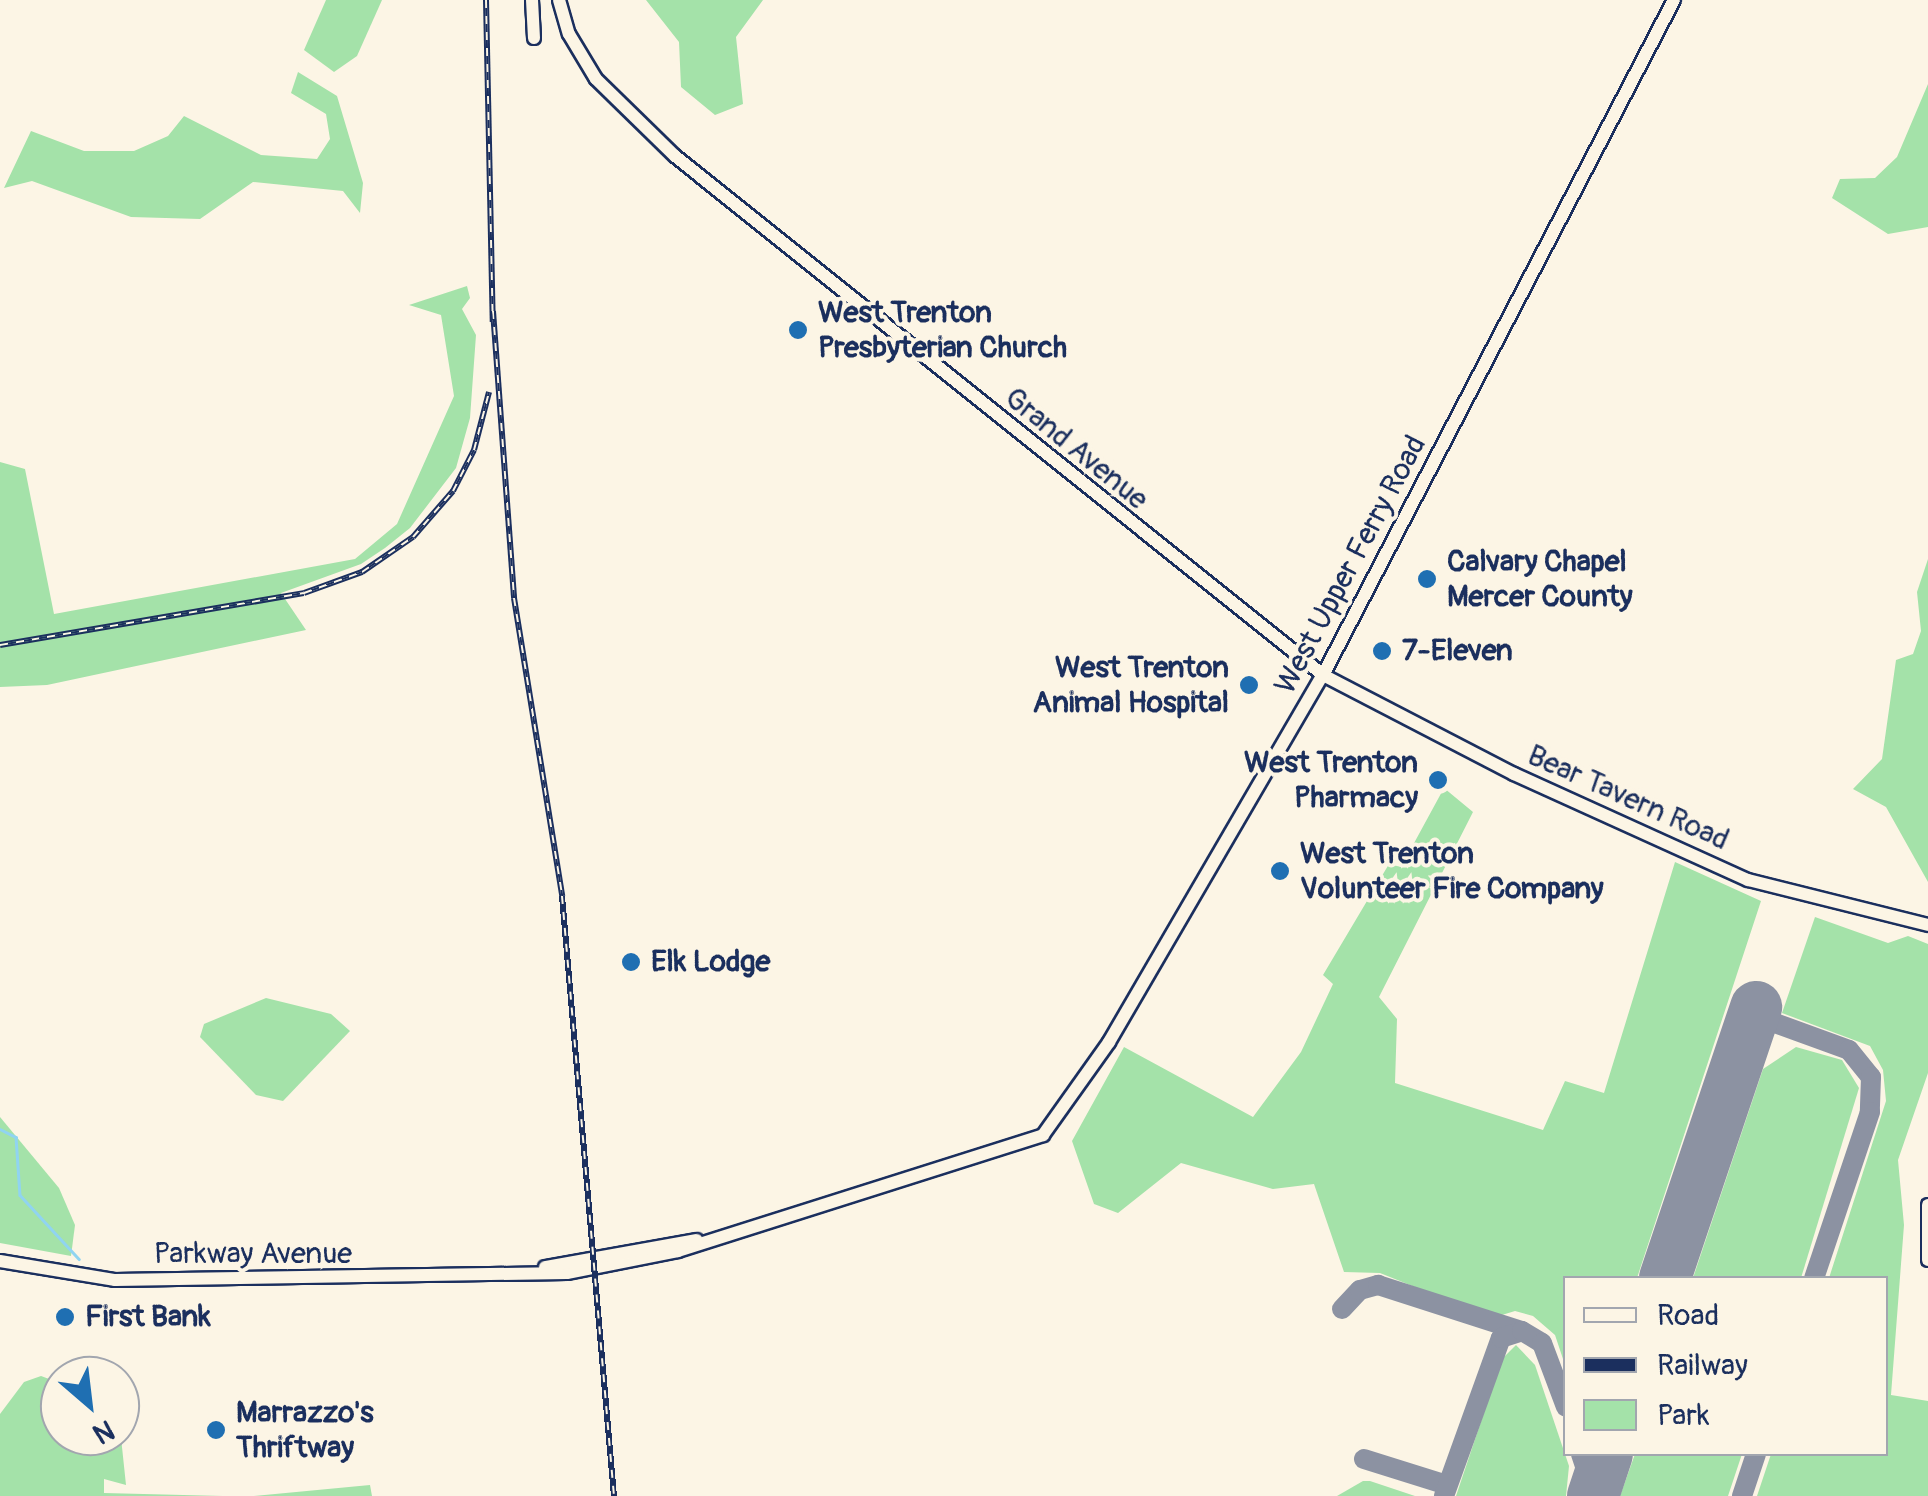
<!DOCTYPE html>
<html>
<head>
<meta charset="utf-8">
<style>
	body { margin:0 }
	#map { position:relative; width:1928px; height:1496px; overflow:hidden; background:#fcf5e5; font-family:Pangolin,sans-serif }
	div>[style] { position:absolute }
	.green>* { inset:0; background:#a4e2a9 }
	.stream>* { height:2.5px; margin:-1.25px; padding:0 1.25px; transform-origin:1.25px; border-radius:1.25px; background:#90d4f1 }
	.taxiway>* { height:20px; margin:-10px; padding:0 10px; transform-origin:10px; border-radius:10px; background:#8c92a2 }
	.runway>* { height:52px; margin:-26px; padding:0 26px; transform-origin:26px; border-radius:26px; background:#8c92a2 }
	.roads { filter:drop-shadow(2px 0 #1b2f5e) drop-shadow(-2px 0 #1b2f5e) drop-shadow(0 2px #1b2f5e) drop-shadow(0 -2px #1b2f5e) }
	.secondary>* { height:12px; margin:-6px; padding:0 6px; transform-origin:6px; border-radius:6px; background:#fcf5e5 }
	.rail>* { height:6px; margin-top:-3px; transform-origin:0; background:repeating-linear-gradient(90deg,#fcf5e5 0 8px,#1b2f5e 0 16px); box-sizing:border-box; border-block:2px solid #1b2f5e }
	.dots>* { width:28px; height:28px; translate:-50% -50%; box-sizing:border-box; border:5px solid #fcf5e5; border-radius:50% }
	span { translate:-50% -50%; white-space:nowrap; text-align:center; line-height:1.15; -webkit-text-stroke:8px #fcf5e5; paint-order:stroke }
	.poi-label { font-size:30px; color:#1b2f5e; font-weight:700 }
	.left { translate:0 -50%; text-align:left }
	.right { translate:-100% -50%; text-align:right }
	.street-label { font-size:30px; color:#1b2f5e }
	.legend { position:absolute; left:1563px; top:1276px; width:325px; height:180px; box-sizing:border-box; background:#fcf5e5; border:2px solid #a2a6af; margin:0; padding:12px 18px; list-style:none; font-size:30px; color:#1b2f5e }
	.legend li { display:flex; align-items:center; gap:20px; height:50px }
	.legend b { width:50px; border:2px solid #a2a6af }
	.north { position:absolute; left:40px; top:1356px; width:100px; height:100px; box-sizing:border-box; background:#fcf5e5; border:2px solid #a2a6af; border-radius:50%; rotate:152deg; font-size:28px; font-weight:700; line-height:40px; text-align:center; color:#1b2f5e }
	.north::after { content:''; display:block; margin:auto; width:35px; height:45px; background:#1f6fb2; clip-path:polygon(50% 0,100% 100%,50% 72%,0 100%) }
</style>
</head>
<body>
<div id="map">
	<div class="green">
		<i style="clip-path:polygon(326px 0,382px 0,357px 56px,334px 72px,304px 50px)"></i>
		<i style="clip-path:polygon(646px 0,763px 0,736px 37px,743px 104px,715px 115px,681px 87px,679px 42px)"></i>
		<i style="clip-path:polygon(298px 72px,337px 96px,363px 183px,360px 213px,343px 191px,253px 182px,200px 219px,131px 217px,32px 181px,4px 188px,31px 131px,84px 151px,134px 151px,168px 136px,184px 116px,261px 155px,317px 159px,330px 139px,326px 114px,291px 93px)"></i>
		<i style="clip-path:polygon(1928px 84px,1928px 227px,1888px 234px,1832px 198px,1840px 179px,1875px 178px,1897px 157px)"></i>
		<i style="clip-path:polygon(467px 286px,470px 298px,462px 309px,476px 335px,470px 418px,456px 468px,410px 528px,385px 548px,361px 564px,281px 593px,306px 630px,47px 685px,0 687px,0 462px,25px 469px,54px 614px,355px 559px,397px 524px,454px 396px,441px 315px,409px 305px)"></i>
		<i style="clip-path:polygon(1928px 559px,1928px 882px,1886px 807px,1853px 789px,1882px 759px,1896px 660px,1913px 654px,1921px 631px,1917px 592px)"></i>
		<i style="clip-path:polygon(1444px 788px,1473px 812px,1379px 997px,1397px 1019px,1395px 1083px,1543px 1130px,1565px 1081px,1604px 1093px,1675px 862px,1761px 901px,1637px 1278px,1566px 1278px,1565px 1365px,1555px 1335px,1533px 1316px,1515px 1311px,1492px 1318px,1380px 1273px,1344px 1272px,1314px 1184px,1273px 1189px,1181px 1163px,1118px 1213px,1094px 1204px,1072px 1141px,1124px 1047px,1253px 1117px,1301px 1052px,1333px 984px,1323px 975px,1389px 864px,1401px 867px)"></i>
		<i style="clip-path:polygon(1815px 917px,1888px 943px,1908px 936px,1928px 944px,1928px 1073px,1898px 1160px,1904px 1225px,1891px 1395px,1928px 1401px,1928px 1496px,1757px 1496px,1771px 1454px,1886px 1454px,1886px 1278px,1829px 1278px,1886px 1101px,1883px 1070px,1870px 1046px,1782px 1013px)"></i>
		<i style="clip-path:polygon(266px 998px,331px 1014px,350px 1031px,283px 1101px,256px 1095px,200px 1037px,204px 1024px)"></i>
		<i style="clip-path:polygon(1796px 1047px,1842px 1060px,1859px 1088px,1801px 1278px,1693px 1278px,1763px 1069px)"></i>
		<i style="clip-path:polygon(0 1117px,59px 1188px,75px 1225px,71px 1256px,0 1243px)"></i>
		<i style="clip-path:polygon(1516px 1345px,1535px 1365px,1569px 1466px,1566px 1496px,1456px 1496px,1502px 1359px)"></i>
		<i style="clip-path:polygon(41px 1376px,60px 1383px,60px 1436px,120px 1436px,120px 1428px,126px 1485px,104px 1479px,104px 1493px,223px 1496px,0 1496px,0 1414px,24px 1382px)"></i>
		<i style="clip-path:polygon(1635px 1454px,1742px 1454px,1728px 1496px,1620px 1496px)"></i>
		<i style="clip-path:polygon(1363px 1481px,1370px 1481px,1415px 1496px,1337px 1496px)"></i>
		<i style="clip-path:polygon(370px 1485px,372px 1496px,254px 1496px)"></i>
	</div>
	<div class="stream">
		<i style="left:0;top:1129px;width:18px;rotate:27deg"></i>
		<i style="left:16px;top:1137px;width:58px;rotate:86.1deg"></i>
		<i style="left:20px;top:1195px;width:87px;rotate:47.3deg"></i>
	</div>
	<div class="taxiway">
		<i style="left:1753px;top:1015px;width:102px;rotate:20deg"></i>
		<i style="left:1849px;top:1050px;width:35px;rotate:51deg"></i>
		<i style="left:1871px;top:1077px;width:35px;rotate:92deg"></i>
		<i style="left:1870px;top:1112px;width:175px;rotate:108.6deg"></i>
		<i style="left:1342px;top:1309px;width:26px;rotate:-47deg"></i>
		<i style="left:1360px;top:1290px;width:19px;rotate:-16deg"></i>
		<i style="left:1378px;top:1285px;width:150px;rotate:17.8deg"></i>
		<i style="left:1581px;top:1454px;width:44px;rotate:71.6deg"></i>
		<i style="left:1364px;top:1459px;width:87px;rotate:17.4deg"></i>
		<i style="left:1444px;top:1496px;width:168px;rotate:-70.2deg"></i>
		<i style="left:1501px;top:1338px;width:22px;rotate:-18deg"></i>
		<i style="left:1522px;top:1331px;width:23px;rotate:31deg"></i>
		<i style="left:1542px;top:1343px;width:68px;rotate:69.4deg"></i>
		<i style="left:1742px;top:1496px;width:44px;rotate:-71.6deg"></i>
	</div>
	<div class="runway">
		<i style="left:1665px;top:1278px;width:286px;rotate:-71.4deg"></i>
		<i style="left:1593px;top:1496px;width:44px;rotate:-71.6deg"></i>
	</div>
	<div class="roads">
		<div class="secondary">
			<i style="left:532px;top:0;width:38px;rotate:87deg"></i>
			<i style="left:559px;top:0;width:35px;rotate:74deg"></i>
			<i style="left:569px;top:34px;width:52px;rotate:59deg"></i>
			<i style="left:596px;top:79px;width:110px;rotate:44.3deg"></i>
			<i style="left:675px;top:156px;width:830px;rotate:38.69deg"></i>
			<i style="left:1323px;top:675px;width:215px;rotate:27.4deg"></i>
			<i style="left:1514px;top:774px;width:257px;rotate:24.4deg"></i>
			<i style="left:1748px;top:880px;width:186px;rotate:14deg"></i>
			<i style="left:1928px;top:1205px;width:55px;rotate:90deg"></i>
			<i style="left:0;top:1261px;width:117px;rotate:9.4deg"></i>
			<i style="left:115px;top:1280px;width:452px;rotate:-0.9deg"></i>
			<i style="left:567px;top:1273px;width:113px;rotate:-11.2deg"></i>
			<i style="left:678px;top:1251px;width:383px;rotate:-17.6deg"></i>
			<i style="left:1043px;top:1135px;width:114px;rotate:-54.6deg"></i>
			<i style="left:1109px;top:1042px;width:425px;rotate:-59.8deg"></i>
			<i style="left:1323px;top:675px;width:761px;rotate:-62.53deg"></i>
			<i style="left:545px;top:1267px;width:154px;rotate:-10.1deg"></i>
		</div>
	</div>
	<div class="rail">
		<i style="left:486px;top:0;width:322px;rotate:88.8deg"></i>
		<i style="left:493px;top:311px;width:288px;rotate:85.8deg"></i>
		<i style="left:514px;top:598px;width:302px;rotate:80.8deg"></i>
		<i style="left:562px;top:896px;width:602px;rotate:85.05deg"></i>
		<i style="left:0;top:645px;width:308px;rotate:-9.7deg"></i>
		<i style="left:304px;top:593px;width:62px;rotate:-19.9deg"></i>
		<i style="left:362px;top:572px;width:62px;rotate:-34.5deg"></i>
		<i style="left:413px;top:537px;width:61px;rotate:-49deg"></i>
		<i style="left:453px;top:491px;width:46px;rotate:-62.9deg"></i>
		<i style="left:474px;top:450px;width:60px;rotate:-75.5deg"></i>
	</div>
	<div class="dots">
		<i style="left:798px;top:330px;background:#1f6fb2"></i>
		<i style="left:1427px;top:579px;background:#1f6fb2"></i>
		<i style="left:1382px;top:651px;background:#1f6fb2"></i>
		<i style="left:1249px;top:685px;background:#1f6fb2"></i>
		<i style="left:1438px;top:780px;background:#1f6fb2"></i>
		<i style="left:1280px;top:871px;background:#1f6fb2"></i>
		<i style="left:631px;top:962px;background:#1f6fb2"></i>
		<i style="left:65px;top:1317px;background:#1f6fb2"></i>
		<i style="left:216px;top:1430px;background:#1f6fb2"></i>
	</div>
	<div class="poi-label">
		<span class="left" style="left:818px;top:330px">West Trenton<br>Presbyterian Church</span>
		<span class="left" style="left:1447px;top:579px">Calvary Chapel<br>Mercer County</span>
		<span class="left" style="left:1402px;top:651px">7-Eleven</span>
		<span class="right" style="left:1229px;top:685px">West Trenton<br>Animal Hospital</span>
		<span class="right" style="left:1418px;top:780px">West Trenton<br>Pharmacy</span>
		<span class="left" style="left:1300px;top:871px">West Trenton<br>Volunteer Fire Company</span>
		<span class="left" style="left:651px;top:962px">Elk Lodge</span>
		<span class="left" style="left:85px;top:1317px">First Bank</span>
		<span class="left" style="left:236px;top:1430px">Marrazzo's<br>Thriftway</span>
	</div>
	<div class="street-label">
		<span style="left:1076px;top:449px;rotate:39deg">Grand Avenue</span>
		<span style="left:1351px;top:565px;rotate:-62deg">West Upper Ferry Road</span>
		<span style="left:1628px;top:798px;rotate:24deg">Bear Tavern Road</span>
		<span style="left:253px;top:1254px">Parkway Avenue</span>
	</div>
	<ul class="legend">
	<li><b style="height:12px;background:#fcf5e5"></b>Road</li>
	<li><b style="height:12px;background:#1b2f5e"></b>Railway</li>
	<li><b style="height:28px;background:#a4e2a9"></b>Park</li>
	</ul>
	<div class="north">N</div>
</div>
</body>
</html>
